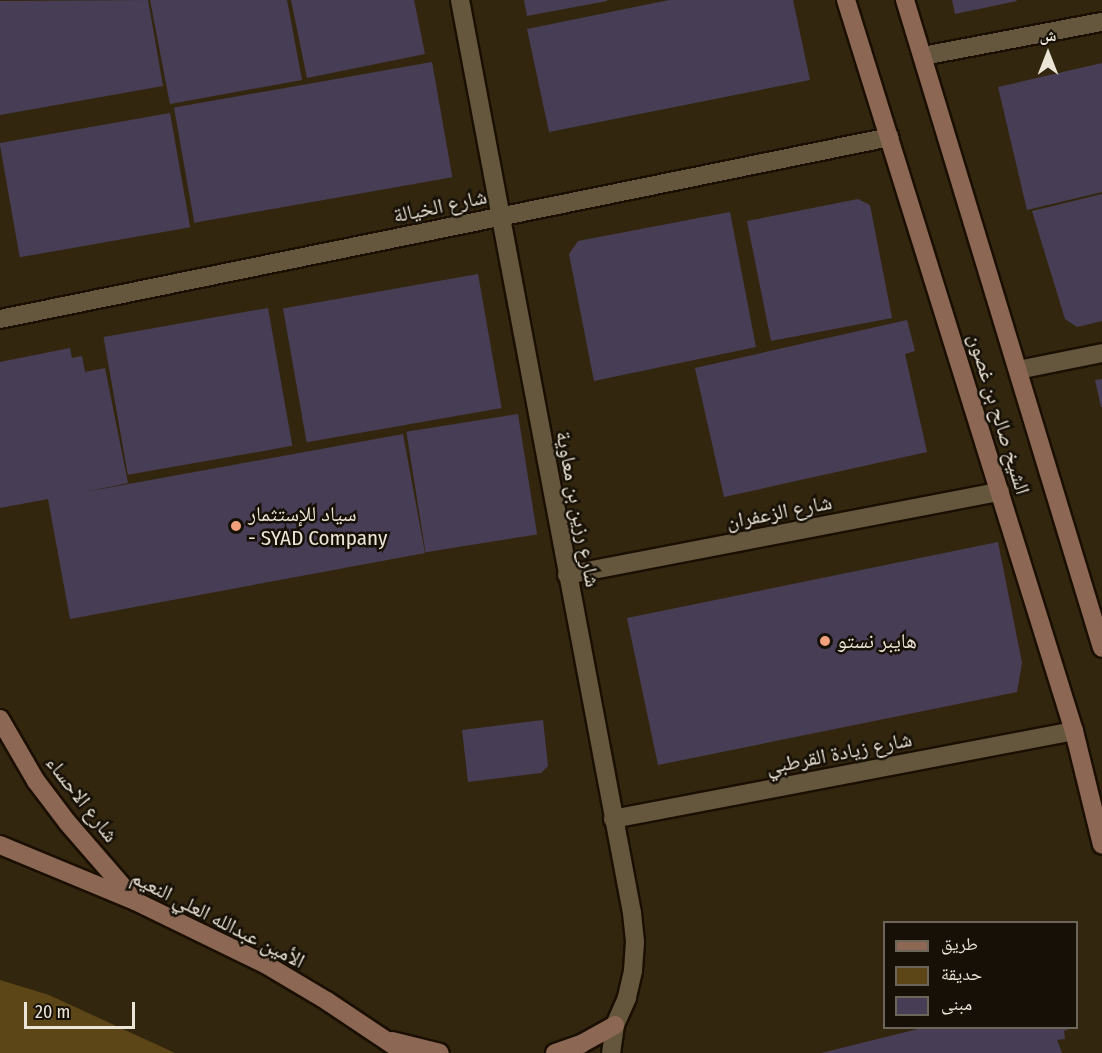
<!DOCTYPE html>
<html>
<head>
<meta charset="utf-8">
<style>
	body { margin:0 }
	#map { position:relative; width:1102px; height:1053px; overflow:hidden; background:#33260f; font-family:"Fira Sans Condensed","Noto Naskh Arabic",sans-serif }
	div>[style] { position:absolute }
	.green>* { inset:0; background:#5c4517 }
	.building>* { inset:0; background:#473e56; transform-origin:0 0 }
	.roads { filter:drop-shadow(2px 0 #1a0f00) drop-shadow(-2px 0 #1a0f00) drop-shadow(0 2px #1a0f00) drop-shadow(0 -2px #1a0f00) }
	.street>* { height:18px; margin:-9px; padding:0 9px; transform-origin:9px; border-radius:9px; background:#65573e }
	.secondary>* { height:18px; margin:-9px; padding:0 9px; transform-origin:9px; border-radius:9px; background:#8c6754 }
	.dots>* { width:16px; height:16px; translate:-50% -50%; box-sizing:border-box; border:3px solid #161007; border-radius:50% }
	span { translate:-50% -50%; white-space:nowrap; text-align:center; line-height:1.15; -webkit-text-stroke:5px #161007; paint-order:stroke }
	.street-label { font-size:21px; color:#ece4d6 }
	.poi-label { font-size:21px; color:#ece4d6 }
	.left { translate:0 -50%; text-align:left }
	.legend { position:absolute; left:883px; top:921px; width:195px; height:108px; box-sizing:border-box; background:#161007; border:2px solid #6c655a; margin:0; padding:8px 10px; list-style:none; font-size:18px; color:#ece4d6 }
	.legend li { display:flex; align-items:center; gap:12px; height:30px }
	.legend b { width:30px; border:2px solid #6c655a }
	.north { position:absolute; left:1018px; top:24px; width:60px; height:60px; -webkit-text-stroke:4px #161007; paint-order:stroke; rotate:0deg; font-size:16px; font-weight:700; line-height:24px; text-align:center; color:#ece4d6 }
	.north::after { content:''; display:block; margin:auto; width:21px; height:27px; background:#ece4d6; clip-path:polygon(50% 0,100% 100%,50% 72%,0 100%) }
	.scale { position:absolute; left:24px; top:1002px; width:111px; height:27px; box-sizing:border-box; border:3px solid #ece4d6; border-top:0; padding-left:8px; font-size:18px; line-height:21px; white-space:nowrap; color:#ece4d6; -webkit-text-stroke:4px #161007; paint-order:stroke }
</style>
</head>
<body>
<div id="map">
	<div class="green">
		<i style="clip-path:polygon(0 980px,49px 995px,175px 1053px,0 1053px)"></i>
	</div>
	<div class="building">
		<i style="clip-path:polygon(148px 0,163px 86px,0 115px,0 1px)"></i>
		<i style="clip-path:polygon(150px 0,287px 0,302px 80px,170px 104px)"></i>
		<i style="clip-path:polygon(291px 0,414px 0,425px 54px,307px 78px)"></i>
		<i style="clip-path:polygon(524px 0,607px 0,607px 1px,527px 16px)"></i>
		<i style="clip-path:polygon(669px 0,793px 0,810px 80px,549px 132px,527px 29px)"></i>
		<i style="clip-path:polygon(952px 0,1016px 0,1017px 1px,955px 14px)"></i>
		<i style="left:432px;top:62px;width:117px;height:262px;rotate:80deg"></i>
		<i style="clip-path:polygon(1102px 63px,1102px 192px,1027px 210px,998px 87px)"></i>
		<i style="left:170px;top:113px;width:116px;height:173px;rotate:80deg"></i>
		<i style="clip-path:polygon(1102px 194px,1102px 321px,1077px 327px,1065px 319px,1032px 211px)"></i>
		<i style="clip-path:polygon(858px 199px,870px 205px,892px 318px,771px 341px,747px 221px)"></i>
		<i style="clip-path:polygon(730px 212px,756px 347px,594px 381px,569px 254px,578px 241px)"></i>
		<i style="left:478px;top:274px;width:136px;height:198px;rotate:80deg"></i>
		<i style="left:268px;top:308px;width:140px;height:167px;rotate:80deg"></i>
		<i style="clip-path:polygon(907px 320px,915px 351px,905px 354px,927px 452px,724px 497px,695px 368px)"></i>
		<i style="clip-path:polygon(70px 348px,72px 358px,82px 356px,85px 372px,105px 368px,128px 483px,85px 492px,403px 434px,425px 553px,70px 619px,48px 499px,0 508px,0 362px)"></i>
		<i style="clip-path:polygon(1102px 379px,1102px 407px,1101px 407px,1095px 380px)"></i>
		<i style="left:518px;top:414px;width:122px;height:113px;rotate:81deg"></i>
		<i style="clip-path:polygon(998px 542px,1022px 663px,1017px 692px,658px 765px,627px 618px)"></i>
		<i style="clip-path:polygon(543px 720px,548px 766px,541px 773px,468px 782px,462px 730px)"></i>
		<i style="clip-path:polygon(922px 1028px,1071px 1028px,1064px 1031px,1065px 1039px,1057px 1040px,1062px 1053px,821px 1053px)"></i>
	</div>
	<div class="roads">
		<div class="street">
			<i style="left:460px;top:0;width:929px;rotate:79.33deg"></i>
			<i style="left:632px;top:913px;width:29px;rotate:84deg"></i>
			<i style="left:635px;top:942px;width:29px;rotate:94deg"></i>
			<i style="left:633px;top:971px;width:28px;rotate:103deg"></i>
			<i style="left:627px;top:998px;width:30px;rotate:114deg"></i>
			<i style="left:615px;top:1025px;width:28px;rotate:98deg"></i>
			<i style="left:923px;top:56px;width:182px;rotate:-10.8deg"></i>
			<i style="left:0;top:319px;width:908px;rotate:-11.56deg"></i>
			<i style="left:1018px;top:370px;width:86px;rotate:-11.4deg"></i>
			<i style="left:567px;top:575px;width:441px;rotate:-10.9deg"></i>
			<i style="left:613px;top:819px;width:469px;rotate:-10.8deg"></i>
		</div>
		<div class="secondary">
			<i style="left:846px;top:0;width:766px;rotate:72.68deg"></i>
			<i style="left:1074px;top:731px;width:117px;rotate:76.2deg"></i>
			<i style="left:905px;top:0;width:677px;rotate:73.09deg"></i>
			<i style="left:0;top:719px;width:72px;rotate:59.9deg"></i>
			<i style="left:36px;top:781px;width:51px;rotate:52.9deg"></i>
			<i style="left:67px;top:822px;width:99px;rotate:49.1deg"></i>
			<i style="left:0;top:845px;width:146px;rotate:22.5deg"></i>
			<i style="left:135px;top:901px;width:144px;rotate:25.9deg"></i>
			<i style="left:265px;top:964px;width:72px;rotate:30.8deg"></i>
			<i style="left:327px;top:1001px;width:94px;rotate:33.7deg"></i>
			<i style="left:392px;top:1041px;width:49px;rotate:14deg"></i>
			<i style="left:555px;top:1053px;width:28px;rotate:-19deg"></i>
			<i style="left:581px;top:1044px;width:39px;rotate:-29deg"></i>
		</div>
	</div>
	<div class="dots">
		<i style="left:236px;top:526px;background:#f1a17c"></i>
		<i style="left:825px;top:641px;background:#f1a17c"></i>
	</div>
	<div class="street-label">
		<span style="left:440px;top:206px;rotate:-12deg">شارع الخيالة</span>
		<span style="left:999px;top:414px;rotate:73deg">الشيخ صالح بن غصون</span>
		<span style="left:578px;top:509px;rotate:79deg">شارع رزين بن معاوية</span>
		<span style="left:779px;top:512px;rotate:-11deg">شارع الزعفران</span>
		<span style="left:839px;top:753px;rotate:-11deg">شارع زيادة القرطبي</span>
		<span style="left:82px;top:799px;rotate:52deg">شارع الاحساء</span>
		<span style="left:218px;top:919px;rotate:27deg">الأمين عبدالله العلي النعيم</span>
	</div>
	<div class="poi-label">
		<span class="left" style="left:248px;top:526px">سياد للإستثمار<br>- SYAD Company</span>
		<span class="left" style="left:837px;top:641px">هايبر نستو</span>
	</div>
	<ul class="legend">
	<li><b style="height:8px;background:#8c6754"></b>طريق</li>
	<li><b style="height:16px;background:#5c4517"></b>حديقة</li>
	<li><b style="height:16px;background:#473e56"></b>مبنى</li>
	</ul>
	<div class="north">ش</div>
	<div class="scale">20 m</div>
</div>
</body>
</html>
